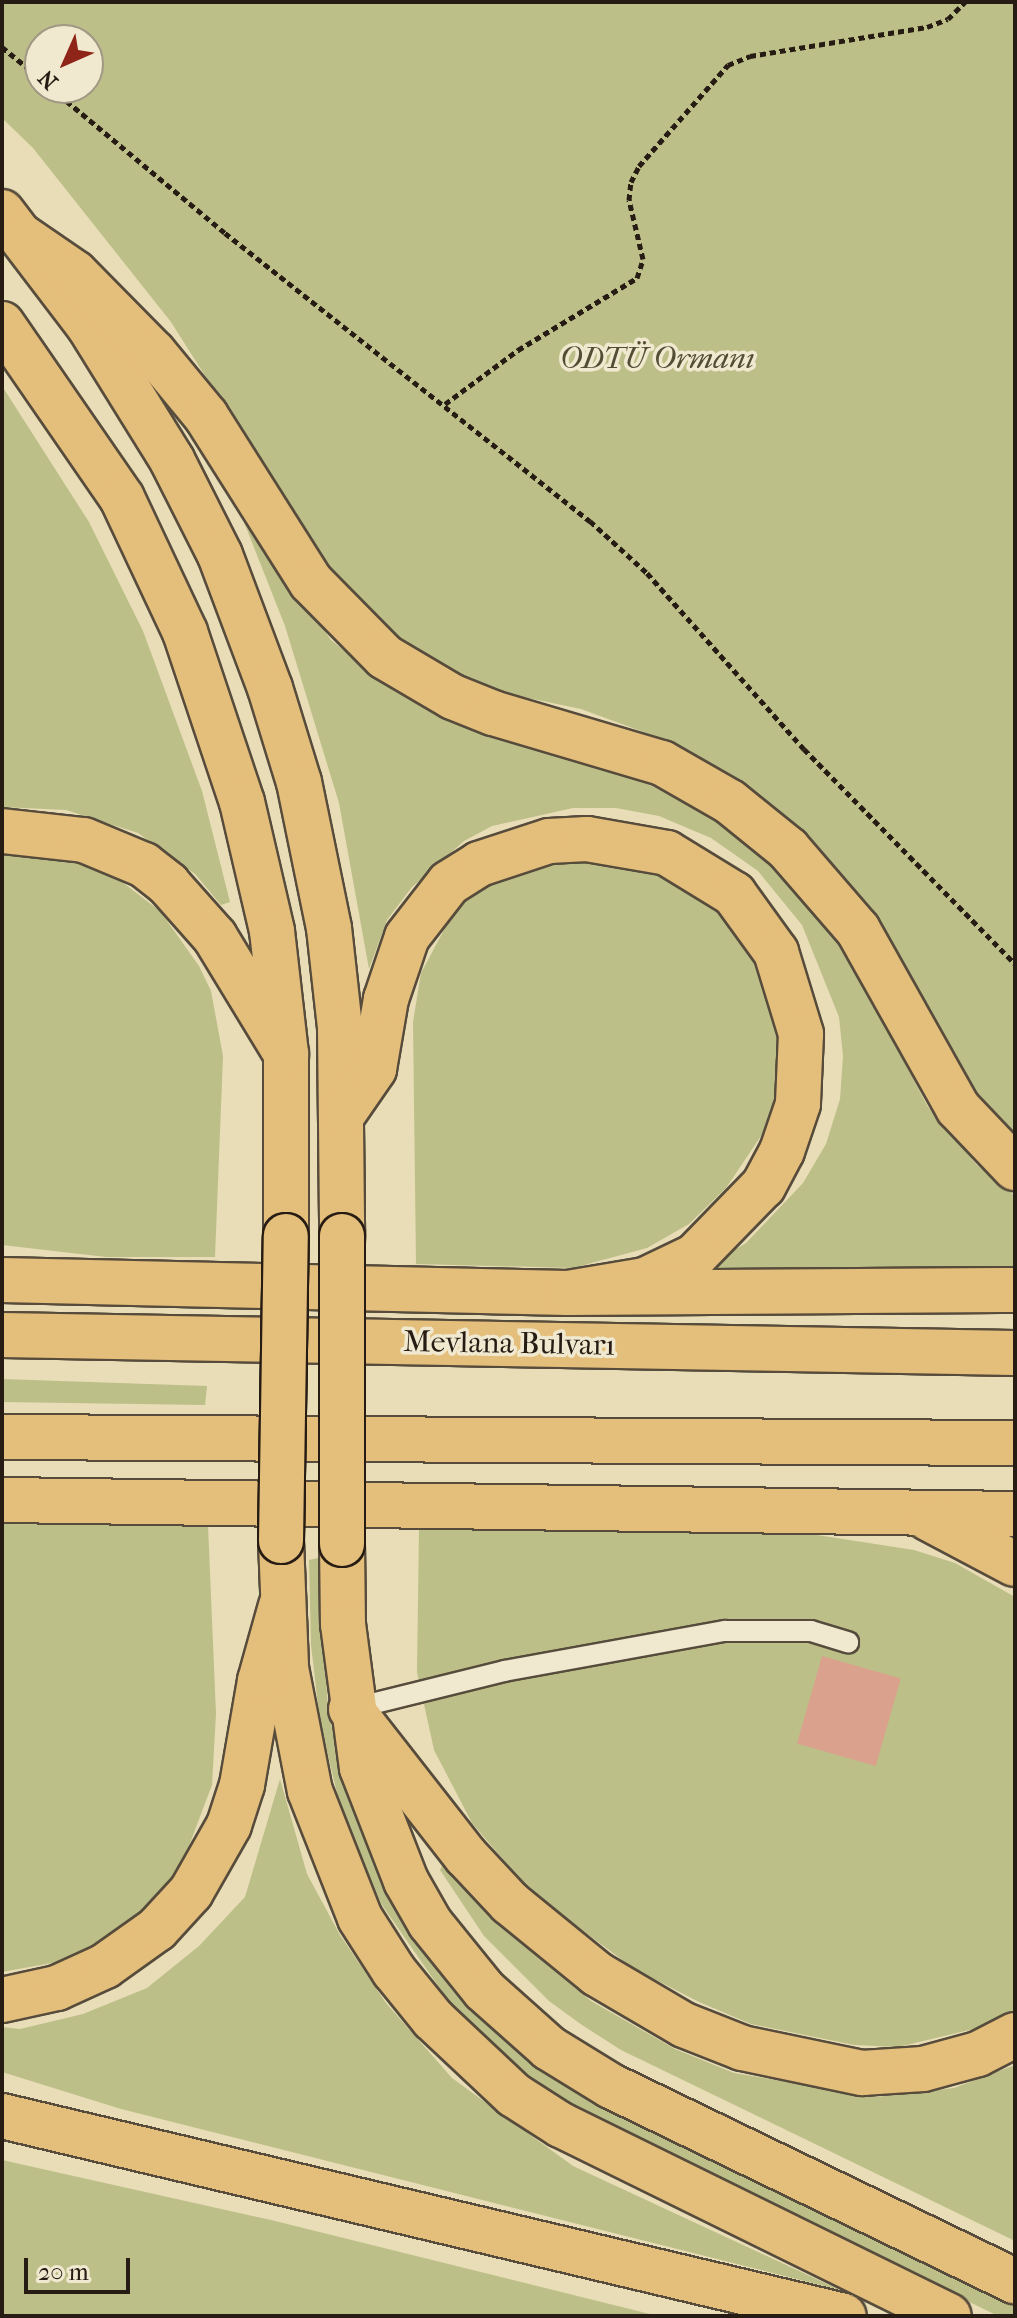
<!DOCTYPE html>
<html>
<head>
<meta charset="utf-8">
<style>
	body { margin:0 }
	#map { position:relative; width:1017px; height:2318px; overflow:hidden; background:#e8ddb6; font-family:"IM FELL French Canon",serif }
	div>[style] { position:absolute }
	.green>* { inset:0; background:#bdbf89 }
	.building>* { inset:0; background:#daa18c; transform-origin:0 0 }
	.path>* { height:5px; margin-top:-2.5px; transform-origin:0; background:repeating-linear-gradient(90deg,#271c13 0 6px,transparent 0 10px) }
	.roads { filter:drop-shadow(2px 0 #574c3c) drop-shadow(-2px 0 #574c3c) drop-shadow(0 2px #574c3c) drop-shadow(0 -2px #574c3c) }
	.lane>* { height:20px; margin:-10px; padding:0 10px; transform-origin:10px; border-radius:10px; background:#f0e9d0 }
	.primary>* { height:44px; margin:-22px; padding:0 22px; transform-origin:22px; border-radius:22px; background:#e4be7b }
	.highway>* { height:44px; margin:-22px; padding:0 22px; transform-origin:22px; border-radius:22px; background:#e4be7b }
	.bridges { filter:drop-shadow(2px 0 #271c13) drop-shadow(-2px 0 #271c13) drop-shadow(0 2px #271c13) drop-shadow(0 -2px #271c13) }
	.primary-bridge>* { height:44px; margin:-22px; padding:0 22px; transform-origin:22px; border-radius:22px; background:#e4be7b }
	span { translate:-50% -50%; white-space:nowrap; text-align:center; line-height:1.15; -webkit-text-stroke:7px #f0e9d0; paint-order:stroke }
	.park-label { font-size:30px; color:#544d36; font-style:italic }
	.street-label { font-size:30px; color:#271c13 }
	.frame { position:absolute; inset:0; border:4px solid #271c13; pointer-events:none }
	.north { position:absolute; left:24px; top:24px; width:80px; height:80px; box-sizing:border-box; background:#f0e9d0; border:2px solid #a09784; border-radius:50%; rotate:225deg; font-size:22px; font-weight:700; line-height:32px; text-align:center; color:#271c13 }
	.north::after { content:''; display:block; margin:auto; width:28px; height:36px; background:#8f2418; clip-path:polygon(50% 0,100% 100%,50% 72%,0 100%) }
	.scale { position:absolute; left:24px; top:2258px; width:106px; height:36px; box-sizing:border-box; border:4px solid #271c13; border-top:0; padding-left:10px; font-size:24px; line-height:28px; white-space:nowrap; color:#271c13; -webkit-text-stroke:6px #f0e9d0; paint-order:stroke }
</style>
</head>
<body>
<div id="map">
	<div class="green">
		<i style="clip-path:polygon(evenodd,2px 2px,1015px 2px,1015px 1139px,963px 1075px,879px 918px,805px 831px,736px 779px,657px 737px,581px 709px,504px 693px,433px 663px,375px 624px,338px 586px,171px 322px,33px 148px,2px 118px,2px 2px,40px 40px,88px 40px,88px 88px,40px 88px,40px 40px)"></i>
		<i style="clip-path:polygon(2px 386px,89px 522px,143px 631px,202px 791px,230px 902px,221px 905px,195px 874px,138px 833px,66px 810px,2px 807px)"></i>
		<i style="clip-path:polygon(240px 512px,331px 640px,394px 691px,447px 719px,610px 767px,654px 787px,725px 825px,790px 879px,843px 947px,928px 1107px,977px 1165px,1015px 1196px,1015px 1269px,693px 1275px,746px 1243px,803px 1183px,826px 1144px,840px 1099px,843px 1056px,839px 1017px,802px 925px,758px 871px,711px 838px,659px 816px,616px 808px,573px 808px,492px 826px,464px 841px,412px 887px,387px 920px,369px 969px,339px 803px,285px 626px)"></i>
		<i style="clip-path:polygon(2px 854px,55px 855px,113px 875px,160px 911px,199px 966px,211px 991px,223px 1056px,215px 1257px,106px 1257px,2px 1245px)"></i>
		<i style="clip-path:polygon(570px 861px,639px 867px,667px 876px,723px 912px,760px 962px,780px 1023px,779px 1092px,765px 1130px,726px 1188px,689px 1224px,647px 1248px,573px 1268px,416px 1264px,413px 1022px,421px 973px,453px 913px,477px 891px,502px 875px)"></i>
		<i style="clip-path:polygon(2px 1379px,207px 1386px,205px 1405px,2px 1402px)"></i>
		<i style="clip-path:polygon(2px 1524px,208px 1525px,216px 1714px,212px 1785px,187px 1851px,170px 1881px,143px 1913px,96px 1948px,57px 1962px,2px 1972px)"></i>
		<i style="clip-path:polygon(765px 1527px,914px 1550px,955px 1563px,1015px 1597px,1015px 2009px,982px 2027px,898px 2047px,854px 2045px,751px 2024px,699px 2002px,633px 1968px,530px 1891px,472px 1823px,434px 1750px,417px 1672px,419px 1529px)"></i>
		<i style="clip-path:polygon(318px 1558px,328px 1709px,342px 1776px,396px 1911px,452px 1990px,544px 2072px,573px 2089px,1015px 2305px,1015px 2316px,998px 2316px,576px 2109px,511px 2062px,450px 2003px,382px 1905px,354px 1849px,338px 1797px,320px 1722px,311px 1645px,309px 1560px)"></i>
		<i style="clip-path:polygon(280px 1779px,307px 1874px,340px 1935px,386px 2003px,452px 2078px,573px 2166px,840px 2290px,121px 2109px,2px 2072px,2px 2027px,20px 2029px,83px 2014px,147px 1988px,199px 1946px,245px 1897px)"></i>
		<i style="clip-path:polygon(445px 1861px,507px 1932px,591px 2001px,675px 2049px,734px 2073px,876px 2097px,954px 2088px,1015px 2065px,1015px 2241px,621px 2050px,582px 2025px,549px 2001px,484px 1936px,440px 1870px)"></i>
		<i style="clip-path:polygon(2px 2160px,271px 2220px,658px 2316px,2px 2316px)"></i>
	</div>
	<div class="building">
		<i style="left:822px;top:1656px;width:82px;height:91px;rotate:16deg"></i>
	</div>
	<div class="path">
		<i style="left:2px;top:47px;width:49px;rotate:39.2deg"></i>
		<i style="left:51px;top:88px;width:226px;rotate:39.8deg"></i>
		<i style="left:225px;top:233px;width:465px;rotate:38.3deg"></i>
		<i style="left:590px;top:521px;width:77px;rotate:42.4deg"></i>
		<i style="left:647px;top:573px;width:236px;rotate:48.3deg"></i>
		<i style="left:804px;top:749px;width:301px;rotate:45.5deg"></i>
		<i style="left:445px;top:404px;width:91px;rotate:-36.5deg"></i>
		<i style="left:518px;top:350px;width:139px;rotate:-31.2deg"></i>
		<i style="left:637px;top:278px;width:20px;rotate:-72deg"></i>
		<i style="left:643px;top:259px;width:61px;rotate:-103.3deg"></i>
		<i style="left:629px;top:200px;width:18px;rotate:-84deg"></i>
		<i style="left:631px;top:182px;width:18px;rotate:-63deg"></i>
		<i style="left:639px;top:166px;width:135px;rotate:-48.6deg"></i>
		<i style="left:728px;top:65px;width:24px;rotate:-22deg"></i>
		<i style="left:750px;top:56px;width:179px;rotate:-9.3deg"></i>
		<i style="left:927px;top:27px;width:22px;rotate:-21deg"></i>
		<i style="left:948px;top:19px;width:24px;rotate:-45deg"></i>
	</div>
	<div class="roads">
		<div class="lane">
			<i style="left:351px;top:1709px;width:158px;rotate:-13.9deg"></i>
			<i style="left:504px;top:1671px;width:225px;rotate:-10.3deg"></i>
			<i style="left:725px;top:1631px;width:86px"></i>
			<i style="left:811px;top:1631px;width:39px;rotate:17deg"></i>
		</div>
		<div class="primary">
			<i style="left:2px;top:212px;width:143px;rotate:52.7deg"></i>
			<i style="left:89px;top:326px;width:158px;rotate:58.2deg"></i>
			<i style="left:172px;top:460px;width:106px;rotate:63.2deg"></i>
			<i style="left:220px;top:555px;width:142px;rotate:69.4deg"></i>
			<i style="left:270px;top:688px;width:98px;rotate:72.9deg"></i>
			<i style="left:299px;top:782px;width:149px;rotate:78.4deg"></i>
			<i style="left:329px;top:928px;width:101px;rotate:83.7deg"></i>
			<i style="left:340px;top:1028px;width:208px;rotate:89.4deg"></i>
			<i style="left:2px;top:324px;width:211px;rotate:55.4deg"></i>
			<i style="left:122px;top:498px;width:148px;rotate:64.8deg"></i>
			<i style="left:185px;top:632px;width:179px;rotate:71.5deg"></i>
			<i style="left:242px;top:802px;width:132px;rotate:76.9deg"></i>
			<i style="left:272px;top:931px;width:124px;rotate:83.5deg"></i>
			<i style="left:286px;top:1054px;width:182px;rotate:90deg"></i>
			<i style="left:281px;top:1541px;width:127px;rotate:87.7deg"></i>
			<i style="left:286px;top:1668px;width:125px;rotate:79deg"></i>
			<i style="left:310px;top:1791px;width:136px;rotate:68.5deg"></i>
			<i style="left:360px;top:1918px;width:63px;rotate:57.3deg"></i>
			<i style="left:394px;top:1971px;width:62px;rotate:50.9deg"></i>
			<i style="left:433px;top:2019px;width:111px;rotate:43.2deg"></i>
			<i style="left:514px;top:2095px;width:56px;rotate:32.6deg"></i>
			<i style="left:561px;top:2125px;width:432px;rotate:26.2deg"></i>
			<i style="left:342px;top:1544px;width:80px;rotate:89.3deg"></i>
			<i style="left:343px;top:1624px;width:145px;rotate:82.5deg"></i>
			<i style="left:362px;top:1768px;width:121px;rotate:68.7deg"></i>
			<i style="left:406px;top:1881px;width:48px;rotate:60.3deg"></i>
			<i style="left:430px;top:1923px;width:86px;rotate:51.1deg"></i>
			<i style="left:484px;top:1990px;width:87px;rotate:41.7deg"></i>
			<i style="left:549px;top:2048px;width:73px;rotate:31.5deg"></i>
			<i style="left:611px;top:2086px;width:449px;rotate:25.8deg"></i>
		</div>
		<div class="highway">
			<i style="left:21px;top:236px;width:65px;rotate:34.4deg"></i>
			<i style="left:75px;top:273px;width:112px;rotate:45.4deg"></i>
			<i style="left:154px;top:353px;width:82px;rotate:50.5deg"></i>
			<i style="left:206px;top:416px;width:196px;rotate:57.7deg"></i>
			<i style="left:311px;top:582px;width:105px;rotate:45.4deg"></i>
			<i style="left:385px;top:657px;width:79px;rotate:30.5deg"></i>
			<i style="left:453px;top:697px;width:43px;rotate:21.8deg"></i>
			<i style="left:493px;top:713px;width:176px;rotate:16.5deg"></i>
			<i style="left:662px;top:763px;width:78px;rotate:29.8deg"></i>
			<i style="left:730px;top:802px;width:75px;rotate:39deg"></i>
			<i style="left:788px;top:849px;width:107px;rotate:49.2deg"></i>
			<i style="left:858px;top:930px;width:204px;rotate:60.7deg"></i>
			<i style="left:958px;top:1108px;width:83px;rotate:46.5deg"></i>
			<i style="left:2px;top:831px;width:82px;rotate:6.3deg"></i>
			<i style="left:84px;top:840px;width:65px;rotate:22.6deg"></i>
			<i style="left:144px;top:865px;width:31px;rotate:38deg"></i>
			<i style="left:168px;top:884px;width:71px;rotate:48.4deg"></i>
			<i style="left:215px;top:937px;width:137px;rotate:58.7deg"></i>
			<i style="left:343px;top:1114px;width:55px;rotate:-55.4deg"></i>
			<i style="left:374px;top:1069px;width:71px;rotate:-80.3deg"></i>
			<i style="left:386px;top:999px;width:65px;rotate:-71.3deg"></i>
			<i style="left:407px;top:937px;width:68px;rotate:-52.1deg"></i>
			<i style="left:449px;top:883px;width:36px;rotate:-32deg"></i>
			<i style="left:479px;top:864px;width:74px;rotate:-18.2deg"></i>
			<i style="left:549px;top:841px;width:38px;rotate:-3deg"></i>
			<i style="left:587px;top:839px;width:81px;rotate:9.9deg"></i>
			<i style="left:667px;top:853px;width:79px;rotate:31.5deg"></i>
			<i style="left:734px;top:894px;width:72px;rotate:54.1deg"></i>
			<i style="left:776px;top:952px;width:86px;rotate:73deg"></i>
			<i style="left:801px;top:1034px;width:70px;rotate:92.5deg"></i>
			<i style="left:798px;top:1104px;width:50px;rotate:108.8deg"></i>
			<i style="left:782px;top:1151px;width:40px;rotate:118deg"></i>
			<i style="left:763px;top:1186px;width:98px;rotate:134.2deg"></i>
			<i style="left:695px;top:1256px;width:55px;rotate:154.4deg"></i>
			<i style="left:645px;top:1280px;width:78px;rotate:170.4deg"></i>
			<i style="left:2px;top:1280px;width:566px;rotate:1.32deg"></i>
			<i style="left:568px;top:1293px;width:447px;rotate:-0.4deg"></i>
			<i style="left:2px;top:1335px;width:1013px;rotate:1.02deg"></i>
			<i style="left:2px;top:1437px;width:1013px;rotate:0.34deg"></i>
			<i style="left:2px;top:1500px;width:1013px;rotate:0.79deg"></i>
			<i style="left:928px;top:1518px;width:98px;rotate:27.9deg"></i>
			<i style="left:351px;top:1709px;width:187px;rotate:52deg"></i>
			<i style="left:466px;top:1856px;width:64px;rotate:46.9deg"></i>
			<i style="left:510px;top:1903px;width:112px;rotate:39.2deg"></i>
			<i style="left:597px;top:1974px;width:101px;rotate:30.4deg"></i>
			<i style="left:684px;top:2025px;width:62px;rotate:21.6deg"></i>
			<i style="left:742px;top:2048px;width:123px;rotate:11.8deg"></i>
			<i style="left:862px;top:2073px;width:61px;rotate:-3.8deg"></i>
			<i style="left:923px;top:2069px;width:57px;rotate:-15.3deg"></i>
			<i style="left:978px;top:2054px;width:42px;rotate:-27.2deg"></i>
			<i style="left:2px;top:2000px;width:56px;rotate:-12.3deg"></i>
			<i style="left:57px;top:1988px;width:53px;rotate:-24.6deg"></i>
			<i style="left:105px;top:1966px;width:64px;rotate:-35.4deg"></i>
			<i style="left:157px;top:1929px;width:50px;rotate:-47.4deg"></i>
			<i style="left:191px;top:1892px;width:77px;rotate:-60.4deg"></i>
			<i style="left:229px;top:1825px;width:42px;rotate:-72deg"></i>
			<i style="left:242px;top:1785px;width:106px;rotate:-80.2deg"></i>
			<i style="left:260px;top:1681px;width:78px;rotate:-74.4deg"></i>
			<i style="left:2px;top:2116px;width:865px;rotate:13.36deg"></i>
		</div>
	</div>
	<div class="bridges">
		<div class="primary-bridge">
			<i style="left:342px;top:1236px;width:308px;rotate:90deg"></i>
			<i style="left:281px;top:1541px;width:305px;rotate:-89.1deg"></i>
		</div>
	</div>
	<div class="park-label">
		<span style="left:657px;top:359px">ODTÜ Ormanı</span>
	</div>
	<div class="street-label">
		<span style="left:509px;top:1344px;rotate:1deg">Mevlana Bulvarı</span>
	</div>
	<div class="frame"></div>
	<div class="north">N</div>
	<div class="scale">20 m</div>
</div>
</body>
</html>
